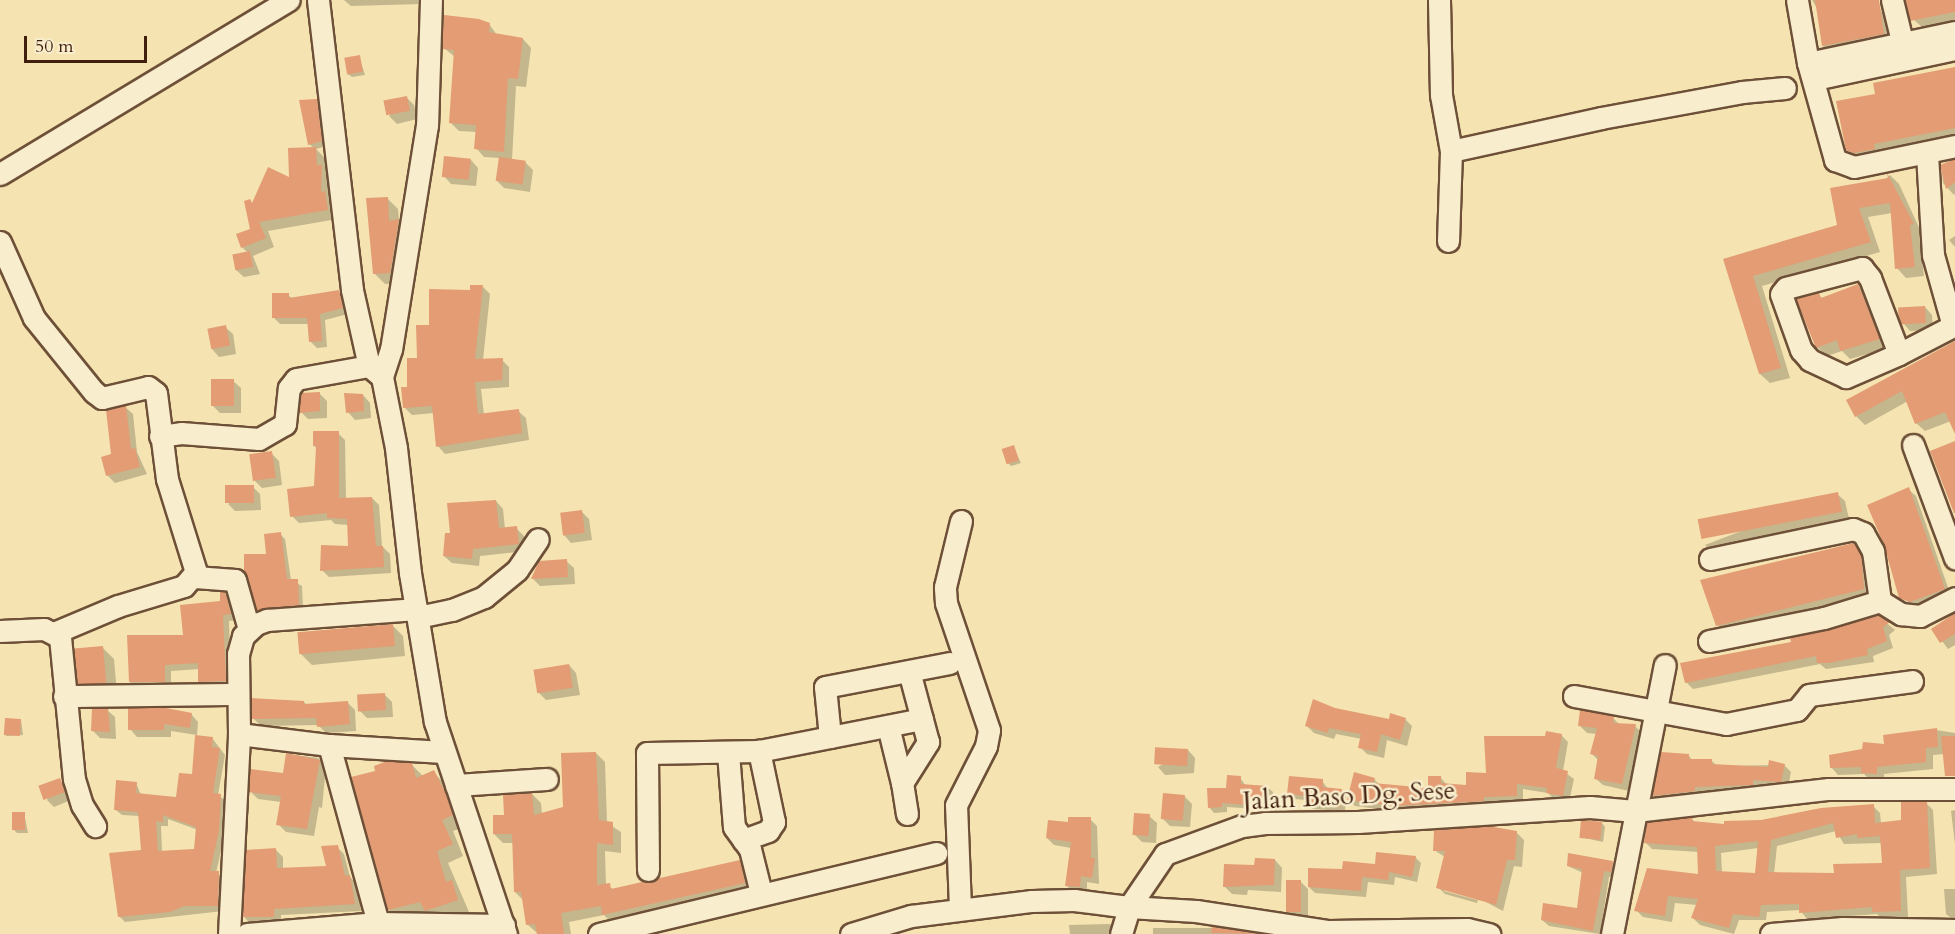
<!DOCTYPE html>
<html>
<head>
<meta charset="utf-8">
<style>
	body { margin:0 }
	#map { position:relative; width:1955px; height:934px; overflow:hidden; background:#f5e4b1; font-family:Cardo,serif }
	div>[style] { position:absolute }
	.shadow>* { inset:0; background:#0003 }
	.building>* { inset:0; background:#e39c74; transform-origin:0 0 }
	.roads { filter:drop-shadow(2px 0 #6e5038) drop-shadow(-2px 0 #6e5038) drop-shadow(0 2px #6e5038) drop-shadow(0 -2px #6e5038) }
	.minor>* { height:21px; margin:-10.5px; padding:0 10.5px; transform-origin:10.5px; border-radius:10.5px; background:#f8edcc }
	span { translate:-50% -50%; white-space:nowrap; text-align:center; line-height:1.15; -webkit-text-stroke:5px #f8edcc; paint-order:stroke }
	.street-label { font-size:26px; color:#411f0f }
	.scale { position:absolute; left:24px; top:36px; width:123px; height:27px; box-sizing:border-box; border:3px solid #411f0f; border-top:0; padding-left:8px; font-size:18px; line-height:21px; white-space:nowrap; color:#411f0f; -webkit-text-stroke:4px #f8edcc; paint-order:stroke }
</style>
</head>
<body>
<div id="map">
	<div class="shadow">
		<i style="clip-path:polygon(344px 0,422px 0,422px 4px,351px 6px)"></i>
		<i style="clip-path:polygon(1812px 0,1875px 0,1888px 23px,1891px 41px,1831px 53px,1823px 46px,1818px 10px)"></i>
		<i style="clip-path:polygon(1909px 0,1955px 0,1955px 20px,1923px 28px,1914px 20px)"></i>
		<i style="clip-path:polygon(489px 24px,497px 35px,523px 39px,531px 48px,526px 87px,516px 86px,512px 160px,525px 162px,533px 170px,530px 192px,504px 188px,497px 181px,500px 158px,484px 157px,476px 148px,477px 132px,459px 131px,450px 122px,455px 57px,444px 48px)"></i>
		<i style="clip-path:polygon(359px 57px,365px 75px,352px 77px,348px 74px)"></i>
		<i style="clip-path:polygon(1955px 68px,1955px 138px,1856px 159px,1847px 150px,1876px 95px)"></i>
		<i style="clip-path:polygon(406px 97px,414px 105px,417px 119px,397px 124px,389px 116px)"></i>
		<i style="clip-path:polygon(316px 101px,322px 106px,327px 146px,316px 149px,325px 158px,326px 171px,331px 176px,330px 198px,337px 219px,268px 231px,274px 247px,253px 256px,260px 274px,244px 277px,236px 270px,248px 253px,242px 247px,251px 230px,250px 201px,253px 204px,291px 179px,314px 148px,309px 144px)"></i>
		<i style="clip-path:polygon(471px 160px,478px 168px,476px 186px,451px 184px,444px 176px)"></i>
		<i style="clip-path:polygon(1955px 161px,1955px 194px,1954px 195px,1943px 183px,1942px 166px)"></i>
		<i style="clip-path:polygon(1890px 175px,1899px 184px,1922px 234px,1919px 234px,1924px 276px,1906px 278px,1897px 268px,1892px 213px,1868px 217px,1880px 252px,1762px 286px,1790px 378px,1770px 383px,1760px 374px,1725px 260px,1838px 226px)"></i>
		<i style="clip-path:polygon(387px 198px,398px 209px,399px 221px,409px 231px,400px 283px,385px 284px,374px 273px)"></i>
		<i style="clip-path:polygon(1955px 236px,1955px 247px,1949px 240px)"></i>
		<i style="clip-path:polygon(1858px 286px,1867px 295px,1888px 348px,1850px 359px,1842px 351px,1827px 356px,1817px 347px,1818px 294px,1823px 299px)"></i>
		<i style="clip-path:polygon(483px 287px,490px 294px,483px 360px,502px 360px,509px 367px,509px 387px,481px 389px,484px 415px,518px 411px,526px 418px,529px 440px,445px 454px,438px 446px,434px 413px,412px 415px,405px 408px,409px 388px,430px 326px)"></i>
		<i style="clip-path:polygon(339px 292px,345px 298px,348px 314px,325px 320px,327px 347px,317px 348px,311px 342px,309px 324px,280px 324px,274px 318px,288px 295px,293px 299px)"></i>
		<i style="clip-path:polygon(1925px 307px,1932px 315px,1933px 330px,1910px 331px,1903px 323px)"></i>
		<i style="clip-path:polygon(225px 327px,233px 334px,236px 354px,219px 357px,212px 349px)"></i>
		<i style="clip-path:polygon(1955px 343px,1955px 433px,1951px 421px,1925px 431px,1916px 423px,1908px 401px,1865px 425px,1856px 416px)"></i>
		<i style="clip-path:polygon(233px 381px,241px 388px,241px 413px,220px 413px,213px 406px)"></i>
		<i style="clip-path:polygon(320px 394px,327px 401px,327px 418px,308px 419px,301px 412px)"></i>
		<i style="clip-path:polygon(363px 395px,370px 403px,371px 418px,355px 420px,348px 412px)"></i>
		<i style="clip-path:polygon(125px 407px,133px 414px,137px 452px,147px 474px,115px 483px,107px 475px)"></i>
		<i style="clip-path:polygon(338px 433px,345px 440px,346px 500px,372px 498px,379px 505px,382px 546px,390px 554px,391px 573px,329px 577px,322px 570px,350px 548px,349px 525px,335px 524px,331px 520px,299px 523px,292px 516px,315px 487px,318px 449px,314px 446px)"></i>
		<i style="clip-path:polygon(1013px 446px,1021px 463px,1011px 466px,1008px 463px)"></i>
		<i style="clip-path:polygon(271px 453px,279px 461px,282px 485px,262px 488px,254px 480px)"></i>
		<i style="clip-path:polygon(253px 487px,260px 494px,261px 510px,235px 511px,228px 504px)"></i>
		<i style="clip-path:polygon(1908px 489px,1916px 496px,1951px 596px,1918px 609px,1901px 597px)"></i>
		<i style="clip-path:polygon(1837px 494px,1845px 501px,1849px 519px,1712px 552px,1705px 545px)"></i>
		<i style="clip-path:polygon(496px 501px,503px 509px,505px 529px,516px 528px,524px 536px,525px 551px,480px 556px,479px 566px,452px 563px,444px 556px,452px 535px)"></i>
		<i style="clip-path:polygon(582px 512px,589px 519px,592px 540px,571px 543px,564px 535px)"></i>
		<i style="clip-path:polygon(280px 534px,285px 539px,291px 580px,302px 586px,303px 609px,263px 614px,258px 609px,268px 555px)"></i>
		<i style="clip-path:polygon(1852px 544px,1868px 564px,1871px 596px,1725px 633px,1718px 625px)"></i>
		<i style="clip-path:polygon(566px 561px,574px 568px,575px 584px,540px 586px,533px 579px)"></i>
		<i style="clip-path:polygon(225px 594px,231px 600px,237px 620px,229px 621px,231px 687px,206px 688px,200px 681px,200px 669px,171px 671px,171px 688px,137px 688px,130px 682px,222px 603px)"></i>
		<i style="clip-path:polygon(1955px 615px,1955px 645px,1948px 649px,1933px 629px)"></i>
		<i style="clip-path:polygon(1878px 616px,1895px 630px,1889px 635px,1893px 648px,1873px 656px,1874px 662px,1826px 669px,1820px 664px,1693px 689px,1686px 682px)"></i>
		<i style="clip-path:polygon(392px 625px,403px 636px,405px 656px,312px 665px,301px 654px)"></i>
		<i style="clip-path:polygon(103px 648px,114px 659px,117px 694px,90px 694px,79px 682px)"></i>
		<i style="clip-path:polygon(569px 665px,576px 673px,580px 695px,546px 700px,539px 693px)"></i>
		<i style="clip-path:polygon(385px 695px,392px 702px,393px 717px,367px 718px,359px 710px)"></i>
		<i style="clip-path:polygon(304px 702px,307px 705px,347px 702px,355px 710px,356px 731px,326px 733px,318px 725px,261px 726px,253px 718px)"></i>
		<i style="clip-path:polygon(1334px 709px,1390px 720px,1405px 719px,1412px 726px,1407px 746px,1387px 740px,1384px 758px,1367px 754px,1360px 747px,1362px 739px,1336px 734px,1334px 739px,1314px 733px,1307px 726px)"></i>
		<i style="clip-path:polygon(107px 710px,115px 717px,116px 739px,100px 738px,92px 730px)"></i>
		<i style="clip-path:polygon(evenodd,191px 714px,198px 722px,197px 736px,212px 738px,225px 755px,218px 795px,226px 801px,224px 838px,216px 873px,224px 878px,223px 911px,125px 922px,119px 916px,142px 852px,140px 816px,122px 815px,116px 810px,136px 783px,141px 795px,178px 799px,193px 775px,197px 735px,171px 731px,171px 737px,137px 737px,130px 729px,191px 714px,168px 819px,198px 830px,195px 850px,162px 852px,161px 826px,168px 826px,168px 819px)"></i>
		<i style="clip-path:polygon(1613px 718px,1620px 725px,1635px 726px,1642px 733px,1629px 791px,1603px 785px,1595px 778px,1599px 761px,1592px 754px,1597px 734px,1587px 733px,1579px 725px)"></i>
		<i style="clip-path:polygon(21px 720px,23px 735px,7px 736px,5px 735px)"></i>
		<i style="clip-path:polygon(1936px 730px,1955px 733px,1955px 769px,1944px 754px,1933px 755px,1933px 769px,1884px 774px,1884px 781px,1870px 780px,1864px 774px,1838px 775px,1831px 767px)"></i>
		<i style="clip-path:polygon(1561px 735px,1568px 742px,1563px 771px,1574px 779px,1569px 802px,1554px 799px,1548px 793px,1523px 789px,1523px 802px,1401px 812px,1355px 806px,1349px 800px,1374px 779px,1380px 785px,1430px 790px,1440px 777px,1447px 785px,1467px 786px,1546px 738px)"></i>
		<i style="clip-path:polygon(1188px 750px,1195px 758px,1194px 773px,1165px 775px,1158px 767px)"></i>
		<i style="clip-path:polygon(596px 753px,605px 762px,607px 823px,621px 832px,621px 853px,605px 851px,606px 885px,615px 890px,739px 862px,748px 871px,753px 892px,613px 924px,604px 915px,569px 922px,571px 934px,537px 933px,527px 924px,523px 900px,515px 892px,514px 843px,503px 843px,494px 834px,506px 816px,532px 794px,541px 803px,542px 814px,565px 809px)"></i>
		<i style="clip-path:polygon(287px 754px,318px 758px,326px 766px,322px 808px,319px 807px,314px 836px,286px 832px,278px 824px,281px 802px,258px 799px,250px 791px,285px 775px)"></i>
		<i style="clip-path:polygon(1689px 756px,1693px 761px,1711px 760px,1717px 766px,1784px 765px,1791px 772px,1788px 788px,1661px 803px,1654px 796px)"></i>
		<i style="clip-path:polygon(411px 764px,423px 776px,433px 772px,445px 784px,464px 827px,453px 831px,463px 856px,448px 863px,469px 912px,438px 922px,401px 921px,389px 910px,377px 772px)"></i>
		<i style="clip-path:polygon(1240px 778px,1246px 786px,1267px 787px,1273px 792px,1272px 810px,1227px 807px,1227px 812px,1214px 813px,1209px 807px)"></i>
		<i style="clip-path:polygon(60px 780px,71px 800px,54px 807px,47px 800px)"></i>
		<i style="clip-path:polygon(1322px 781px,1328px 789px,1341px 791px,1346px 796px,1345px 811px,1312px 809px,1307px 800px,1294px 799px,1288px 793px)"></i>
		<i style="clip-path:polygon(1184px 796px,1192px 804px,1190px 827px,1170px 826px,1162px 818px)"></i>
		<i style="clip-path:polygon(evenodd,1926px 803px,1933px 810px,1937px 874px,1906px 877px,1908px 917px,1881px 918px,1877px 914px,1807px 919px,1800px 910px,1767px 912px,1766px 920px,1739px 920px,1734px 934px,1700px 925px,1693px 918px,1697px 905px,1675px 903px,1672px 922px,1643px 917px,1636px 910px,1700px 876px,1699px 852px,1652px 849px,1645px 842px,1692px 819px,1696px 823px,1726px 826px,1873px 806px,1880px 813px,1881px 824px,1903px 822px,1926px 803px,1836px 831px,1844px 844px,1882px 843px,1884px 864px,1835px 874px,1774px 874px,1777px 846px,1836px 831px,1926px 803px,1758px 848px,1756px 874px,1722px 873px,1721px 853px,1758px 848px)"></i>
		<i style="clip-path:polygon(1955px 810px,1955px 844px,1951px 811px)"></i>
		<i style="clip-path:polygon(24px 813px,28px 833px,17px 833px,14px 830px)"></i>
		<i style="clip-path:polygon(1149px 816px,1157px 823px,1156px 843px,1142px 842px,1134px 834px)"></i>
		<i style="clip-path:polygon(1090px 819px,1097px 826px,1099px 884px,1087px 882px,1087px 893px,1073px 892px,1066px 885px,1071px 848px,1054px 845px,1047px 838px,1069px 823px)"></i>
		<i style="clip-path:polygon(1602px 823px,1605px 827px,1603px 842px,1580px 837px)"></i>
		<i style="clip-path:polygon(evenodd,1516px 832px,1524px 840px,1522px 867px,1514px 866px,1503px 911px,1486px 902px,1483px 880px,1477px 903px,1445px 894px,1438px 887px,1445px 857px,1434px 850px,1516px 832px,1444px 888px,1477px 897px,1477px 900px,1444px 891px,1444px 888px)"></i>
		<i style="clip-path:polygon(337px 847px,344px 854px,350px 877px,357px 884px,361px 911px,281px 915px,281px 923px,251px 924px,244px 917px,276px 850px,283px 857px,283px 870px,328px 868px)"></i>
		<i style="clip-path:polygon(1415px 857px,1421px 863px,1417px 882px,1395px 877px,1394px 885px,1368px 882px,1366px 897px,1315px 893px,1309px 887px)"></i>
		<i style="clip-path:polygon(1275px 860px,1282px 868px,1281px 892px,1248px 890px,1247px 895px,1232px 894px,1224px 886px,1256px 867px)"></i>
		<i style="clip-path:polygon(1613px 863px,1619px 869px,1617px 878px,1609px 877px,1600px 934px,1549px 926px,1542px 920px,1578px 910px,1583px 873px,1568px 866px)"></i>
		<i style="clip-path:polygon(1301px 882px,1308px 889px,1308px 921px,1295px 919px,1287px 911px)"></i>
		<i style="clip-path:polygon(1944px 889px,1955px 889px,1955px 921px,1946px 914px)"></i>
		<i style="clip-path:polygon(1110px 924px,1117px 934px,1070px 934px,1069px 925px)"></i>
		<i style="clip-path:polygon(1153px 928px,1211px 928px,1253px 934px,1153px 934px)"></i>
	</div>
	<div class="building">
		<i style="clip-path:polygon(1815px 0,1879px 0,1884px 34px,1822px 46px)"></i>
		<i style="clip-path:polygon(1905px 0,1955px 0,1955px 12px,1910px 21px)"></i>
		<i style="clip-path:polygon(444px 15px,479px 19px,490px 23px,489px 32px,523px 38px,518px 79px,508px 78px,504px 152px,474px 149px,476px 125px,449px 123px,454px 50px,442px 49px)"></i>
		<i style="left:360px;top:55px;width:17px;height:16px;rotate:80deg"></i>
		<i style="clip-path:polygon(1955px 67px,1955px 128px,1874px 144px,1875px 149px,1854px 153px,1846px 150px,1836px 101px,1875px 94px,1873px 83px)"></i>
		<i style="left:407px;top:96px;width:15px;height:24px;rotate:79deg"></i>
		<i style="clip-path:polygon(317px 99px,322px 141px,308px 145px,299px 100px)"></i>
		<i style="clip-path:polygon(316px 147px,317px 165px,322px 165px,321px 192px,325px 191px,328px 210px,259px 222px,266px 238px,241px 248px,236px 234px,250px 229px,244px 201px,250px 199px,252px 203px,268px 167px,289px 177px,288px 148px)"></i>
		<i style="left:444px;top:156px;width:27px;height:21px;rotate:6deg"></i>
		<i style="left:499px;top:157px;width:27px;height:24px;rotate:8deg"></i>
		<i style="clip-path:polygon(1955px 159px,1955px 182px,1946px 189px,1940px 165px)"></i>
		<i style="clip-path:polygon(1887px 173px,1914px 224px,1910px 225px,1915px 267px,1895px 269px,1890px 203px,1859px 208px,1871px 242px,1753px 276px,1781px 368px,1759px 374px,1723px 259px,1837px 225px,1830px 188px,1888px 178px)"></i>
		<i style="clip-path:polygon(388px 197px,389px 221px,399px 219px,390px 273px,373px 274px,366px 198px)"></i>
		<i style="left:250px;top:251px;width:16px;height:18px;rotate:79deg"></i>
		<i style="clip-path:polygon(1858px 284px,1880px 339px,1840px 351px,1837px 340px,1816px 348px,1796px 299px,1819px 293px,1821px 298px)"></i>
		<i style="clip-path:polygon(470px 285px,483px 285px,475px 359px,503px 358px,502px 380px,475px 382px,478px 414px,519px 409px,522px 433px,436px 447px,432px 406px,403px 408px,401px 387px,407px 387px,407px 358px,417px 358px,416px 325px,429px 325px,429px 289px,470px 290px)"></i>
		<i style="clip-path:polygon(339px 290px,343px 308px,320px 314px,322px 341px,309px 342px,307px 318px,272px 318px,272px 293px,289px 293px,289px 298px)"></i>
		<i style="left:1925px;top:306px;width:17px;height:27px;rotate:87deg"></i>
		<i style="left:226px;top:325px;width:21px;height:19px;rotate:79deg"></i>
		<i style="clip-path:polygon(1955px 341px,1955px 434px,1945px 412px,1915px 424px,1902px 391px,1855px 417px,1846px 400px)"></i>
		<i style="left:234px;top:379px;width:27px;height:23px;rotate:90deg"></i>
		<i style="clip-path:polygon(320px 392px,320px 411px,299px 413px,301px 393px)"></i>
		<i style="clip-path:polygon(344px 393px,363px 394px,364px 411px,346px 413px)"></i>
		<i style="clip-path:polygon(126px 405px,131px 449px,135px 448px,140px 467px,106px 476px,101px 457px,111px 454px,106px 410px)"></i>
		<i style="clip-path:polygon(313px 431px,339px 431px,339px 498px,372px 497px,376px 546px,383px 546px,384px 567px,320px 571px,321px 545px,348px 546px,347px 519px,327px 518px,327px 513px,290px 517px,287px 489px,314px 486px,316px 446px,313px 446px)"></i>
		<i style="clip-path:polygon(1955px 441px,1955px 513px,1954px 513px,1930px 451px)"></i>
		<i style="left:1014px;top:445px;width:16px;height:13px;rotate:72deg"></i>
		<i style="left:272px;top:451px;width:27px;height:23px;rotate:82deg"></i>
		<i style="left:254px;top:485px;width:18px;height:29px;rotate:90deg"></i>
		<i style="clip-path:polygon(1909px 487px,1945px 589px,1910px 602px,1899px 598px,1884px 545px,1867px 505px)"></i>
		<i style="left:1838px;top:492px;width:20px;height:143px;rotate:79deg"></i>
		<i style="clip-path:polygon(496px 500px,499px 528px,517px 526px,519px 544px,473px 549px,472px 559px,443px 556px,445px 533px,450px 533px,447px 503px)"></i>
		<i style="left:582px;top:510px;width:23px;height:22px;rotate:83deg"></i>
		<i style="clip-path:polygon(281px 532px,287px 579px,298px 579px,299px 605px,257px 610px,244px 571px,244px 554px,266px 554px,264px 534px)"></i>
		<i style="clip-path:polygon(1854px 543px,1861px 555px,1864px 589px,1716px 626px,1700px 580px)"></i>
		<i style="clip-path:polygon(567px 559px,568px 577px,531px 579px,539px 561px)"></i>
		<i style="clip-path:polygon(220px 592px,225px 592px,231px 614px,223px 615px,226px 681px,198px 682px,198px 663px,165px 665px,165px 682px,129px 682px,127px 635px,183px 635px,180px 605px,220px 601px)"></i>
		<i style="clip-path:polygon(1955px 613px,1955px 634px,1940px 643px,1931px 629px)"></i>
		<i style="clip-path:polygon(1878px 615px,1890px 622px,1883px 627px,1887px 641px,1867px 649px,1868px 655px,1829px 663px,1817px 663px,1816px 656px,1685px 683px,1680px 663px,1791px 642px,1790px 638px)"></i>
		<i style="left:393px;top:624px;width:22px;height:96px;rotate:85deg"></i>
		<i style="left:103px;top:646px;width:37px;height:29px;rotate:85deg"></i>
		<i style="left:569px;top:664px;width:24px;height:36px;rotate:81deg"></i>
		<i style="left:385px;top:693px;width:17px;height:28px;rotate:87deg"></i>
		<i style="clip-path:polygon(251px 698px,304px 701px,304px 704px,348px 701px,350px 724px,317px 727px,316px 718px,252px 719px)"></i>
		<i style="clip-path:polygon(1313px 699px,1335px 708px,1389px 719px,1390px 713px,1406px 718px,1400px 740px,1381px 734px,1377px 752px,1358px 748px,1361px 734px,1329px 728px,1328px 733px,1305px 726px)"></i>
		<i style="clip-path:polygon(92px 708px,108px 708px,110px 732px,91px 731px)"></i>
		<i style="clip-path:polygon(128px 708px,166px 708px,192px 713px,190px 728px,164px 724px,164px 730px,128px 730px)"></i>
		<i style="clip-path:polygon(1580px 710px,1614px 716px,1613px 723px,1636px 724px,1622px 784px,1594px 779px,1598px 756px,1590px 754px,1597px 728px,1578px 726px)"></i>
		<i style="left:5px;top:718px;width:16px;height:17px;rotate:4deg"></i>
		<i style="clip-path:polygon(1937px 728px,1938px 747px,1926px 748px,1926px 762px,1877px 767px,1877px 774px,1861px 773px,1861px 767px,1830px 768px,1829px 755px,1862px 749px,1863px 742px,1884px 744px,1883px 735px)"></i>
		<i style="clip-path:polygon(1546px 731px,1562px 734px,1556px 768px,1568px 771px,1563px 796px,1546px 793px,1547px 788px,1517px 784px,1517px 796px,1484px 797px,1484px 801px,1394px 806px,1347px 800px,1354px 772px,1375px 778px,1373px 783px,1428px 788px,1428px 776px,1441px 776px,1441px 783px,1466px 785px,1466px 772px,1486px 773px,1484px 736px,1545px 736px)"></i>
		<i style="clip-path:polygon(evenodd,195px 735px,213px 737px,212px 747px,220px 748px,213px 793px,221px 794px,219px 831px,210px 871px,219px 871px,218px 906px,184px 906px,170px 912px,118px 917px,109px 853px,141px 850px,138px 812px,114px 810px,116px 780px,137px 782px,136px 793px,176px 797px,179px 773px,192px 774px,195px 735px,163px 815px,196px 827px,194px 849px,158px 851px,156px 821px,163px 822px,163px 815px)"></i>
		<i style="clip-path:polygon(1941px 736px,1955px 736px,1955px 776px,1945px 776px)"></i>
		<i style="left:1188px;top:749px;width:17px;height:33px;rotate:93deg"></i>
		<i style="clip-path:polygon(596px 752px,599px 820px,613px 822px,613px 845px,597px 843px,597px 885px,610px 883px,611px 889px,740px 860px,745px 883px,602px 915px,601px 906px,561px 913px,564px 934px,537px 934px,535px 924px,526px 925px,521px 892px,514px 892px,512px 834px,493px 834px,493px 815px,504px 815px,503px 795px,532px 793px,534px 815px,563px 807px,561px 753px)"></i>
		<i style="clip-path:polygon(1661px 752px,1689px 754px,1689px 759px,1712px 759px,1712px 764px,1768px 767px,1769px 760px,1785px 764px,1781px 782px,1753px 780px,1753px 785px,1695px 787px,1695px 791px,1652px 796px)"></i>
		<i style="clip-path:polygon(286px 753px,320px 760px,307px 829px,276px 825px,281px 796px,249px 792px,250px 769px,283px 773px)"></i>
		<i style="clip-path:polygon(387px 761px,412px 763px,416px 778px,434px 770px,445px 792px,453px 815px,442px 820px,453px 844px,437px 851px,446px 882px,452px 880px,458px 900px,425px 911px,420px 902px,388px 910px,351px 777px,375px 771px,374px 766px)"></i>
		<i style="clip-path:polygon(1227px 775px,1241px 776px,1241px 784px,1268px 786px,1267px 806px,1222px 803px,1222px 807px,1208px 808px,1207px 788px,1226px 788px)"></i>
		<i style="clip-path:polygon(1289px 776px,1323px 779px,1323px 787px,1342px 789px,1340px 807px,1306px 804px,1306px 796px,1287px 794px)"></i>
		<i style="left:60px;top:778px;width:15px;height:23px;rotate:70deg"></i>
		<i style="left:1163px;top:793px;width:22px;height:26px;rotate:5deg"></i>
		<i style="clip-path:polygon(evenodd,1901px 802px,1927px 802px,1930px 868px,1900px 870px,1901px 911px,1872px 912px,1872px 907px,1799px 913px,1799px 904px,1761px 905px,1759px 917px,1733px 914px,1729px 928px,1691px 918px,1698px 899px,1668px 896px,1665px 916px,1634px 911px,1647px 868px,1698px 874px,1697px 847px,1644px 843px,1647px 822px,1693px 817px,1692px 821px,1724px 824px,1724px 821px,1761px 820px,1821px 808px,1874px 804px,1875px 823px,1901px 820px,1901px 802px,1833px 823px,1836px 838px,1857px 834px,1857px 838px,1880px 836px,1882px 863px,1833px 864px,1834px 873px,1768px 872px,1771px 840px,1833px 823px,1901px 802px,1758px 841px,1755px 873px,1716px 871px,1715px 846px,1758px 841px)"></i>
		<i style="left:12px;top:812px;width:13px;height:18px"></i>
		<i style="left:1134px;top:813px;width:16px;height:22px;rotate:4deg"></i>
		<i style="clip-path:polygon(1068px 817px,1091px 817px,1091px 858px,1095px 858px,1092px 878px,1081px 876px,1080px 887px,1065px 886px,1071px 842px,1046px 838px,1048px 820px,1068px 822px)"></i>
		<i style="left:1581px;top:820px;width:21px;height:18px;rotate:5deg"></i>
		<i style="clip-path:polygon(1488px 826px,1517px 831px,1515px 860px,1507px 860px,1496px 905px,1436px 888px,1445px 851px,1433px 851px,1434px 830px)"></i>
		<i style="clip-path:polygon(338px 845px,345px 876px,350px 875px,355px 904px,274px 909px,274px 917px,243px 917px,246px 850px,276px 848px,277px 868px,326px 866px,321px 846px)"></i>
		<i style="clip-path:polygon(1376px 852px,1416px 856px,1412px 877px,1389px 872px,1388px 880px,1362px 877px,1361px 891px,1308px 887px,1308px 868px,1342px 869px,1343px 861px,1375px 864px)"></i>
		<i style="clip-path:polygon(1568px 853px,1613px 861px,1611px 872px,1604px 871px,1593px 931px,1541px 920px,1543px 903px,1577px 908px,1582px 869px,1567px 866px)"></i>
		<i style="clip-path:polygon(1255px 858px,1275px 859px,1274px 885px,1223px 887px,1224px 864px,1254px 865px)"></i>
		<i style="left:1286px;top:880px;width:15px;height:32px"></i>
		<i style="clip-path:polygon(1212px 926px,1260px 934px,1211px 933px)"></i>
	</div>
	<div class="roads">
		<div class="minor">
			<i style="left:318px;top:0;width:292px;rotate:83.3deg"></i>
			<i style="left:352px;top:290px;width:78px;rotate:77.4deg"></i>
			<i style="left:369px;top:366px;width:17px;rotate:40deg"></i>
			<i style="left:431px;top:0;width:125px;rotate:91.8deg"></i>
			<i style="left:427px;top:125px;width:227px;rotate:99.1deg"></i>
			<i style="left:391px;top:349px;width:29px;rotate:108deg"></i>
			<i style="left:382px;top:377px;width:72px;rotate:78.8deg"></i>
			<i style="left:396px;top:448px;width:126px;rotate:83.6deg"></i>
			<i style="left:410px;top:573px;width:151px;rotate:80.5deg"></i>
			<i style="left:435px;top:722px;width:224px;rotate:71.5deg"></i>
			<i style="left:1439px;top:0;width:95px;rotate:88.8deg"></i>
			<i style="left:1441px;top:95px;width:57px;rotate:79.9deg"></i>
			<i style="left:1451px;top:151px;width:90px;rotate:91.9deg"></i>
			<i style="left:1797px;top:0;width:64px;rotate:80.1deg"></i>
			<i style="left:1808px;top:63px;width:101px;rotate:74.4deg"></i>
			<i style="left:1835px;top:160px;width:20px;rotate:20deg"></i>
			<i style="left:1854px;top:167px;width:103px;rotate:-11.7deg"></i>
			<i style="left:1892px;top:0;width:60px;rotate:76.4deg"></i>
			<i style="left:1808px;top:63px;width:150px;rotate:-11.9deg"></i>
			<i style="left:1815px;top:79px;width:143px;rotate:-12.1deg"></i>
			<i style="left:1451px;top:151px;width:154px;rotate:-12.4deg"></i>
			<i style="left:1601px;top:118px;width:143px;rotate:-10.4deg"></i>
			<i style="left:1742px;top:92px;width:43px;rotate:-5.3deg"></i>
			<i style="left:0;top:174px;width:337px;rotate:-31.1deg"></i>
			<i style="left:0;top:242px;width:83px;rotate:65.9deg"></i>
			<i style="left:34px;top:318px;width:95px;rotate:51deg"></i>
			<i style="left:94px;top:392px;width:10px;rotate:37deg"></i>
			<i style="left:102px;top:398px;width:47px;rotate:-13.4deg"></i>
			<i style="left:148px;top:387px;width:10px;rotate:37deg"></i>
			<i style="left:156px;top:393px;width:87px;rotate:82.7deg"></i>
			<i style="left:167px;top:479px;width:97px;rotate:72.7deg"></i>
			<i style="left:196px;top:572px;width:18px;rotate:131deg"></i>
			<i style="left:184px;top:586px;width:69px;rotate:163.1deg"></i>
			<i style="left:118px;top:606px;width:67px;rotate:157.2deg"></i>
			<i style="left:1862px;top:268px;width:13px;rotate:51deg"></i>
			<i style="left:1870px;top:278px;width:81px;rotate:69.1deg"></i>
			<i style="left:1899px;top:354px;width:58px;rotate:156.5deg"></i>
			<i style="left:1846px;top:377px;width:40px;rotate:-155deg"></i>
			<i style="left:1810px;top:360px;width:13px;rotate:-132deg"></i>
			<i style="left:1801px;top:350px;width:59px;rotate:-109.7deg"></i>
			<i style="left:1781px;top:294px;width:8px;rotate:-50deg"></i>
			<i style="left:1786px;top:288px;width:79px;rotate:-14.7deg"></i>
			<i style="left:1899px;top:354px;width:61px;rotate:-27.4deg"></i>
			<i style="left:1953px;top:326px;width:74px;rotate:-105.7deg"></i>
			<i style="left:1933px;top:255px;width:102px;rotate:-93.4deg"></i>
			<i style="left:160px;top:436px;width:21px;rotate:-8deg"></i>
			<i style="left:181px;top:433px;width:78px;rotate:4.4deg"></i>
			<i style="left:259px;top:439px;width:30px;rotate:-30deg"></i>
			<i style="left:285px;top:424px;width:36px;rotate:-84deg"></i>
			<i style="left:289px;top:388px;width:11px;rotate:-52deg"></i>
			<i style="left:296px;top:379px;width:74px;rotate:-10.1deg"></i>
			<i style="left:1913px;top:445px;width:121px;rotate:69.6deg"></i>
			<i style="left:1710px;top:559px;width:146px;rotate:-11.8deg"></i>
			<i style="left:1853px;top:529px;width:11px;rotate:22deg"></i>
			<i style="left:1863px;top:533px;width:21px;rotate:61deg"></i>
			<i style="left:1873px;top:551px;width:50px;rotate:82deg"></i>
			<i style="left:195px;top:577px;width:40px;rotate:4.3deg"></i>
			<i style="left:235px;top:580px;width:51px;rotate:74.1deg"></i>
			<i style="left:418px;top:617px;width:35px;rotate:-12deg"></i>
			<i style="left:452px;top:610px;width:35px;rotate:-22deg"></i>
			<i style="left:484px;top:597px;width:43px;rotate:-39.3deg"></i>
			<i style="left:517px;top:570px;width:37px;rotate:-56deg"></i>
			<i style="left:0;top:631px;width:44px;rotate:-2.6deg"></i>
			<i style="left:44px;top:629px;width:18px;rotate:27deg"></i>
			<i style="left:60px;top:637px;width:143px;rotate:84.4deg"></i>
			<i style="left:74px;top:779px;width:27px;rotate:73deg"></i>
			<i style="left:82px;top:805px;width:25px;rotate:58deg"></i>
			<i style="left:1709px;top:641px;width:117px;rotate:-11.3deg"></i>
			<i style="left:1824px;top:618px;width:59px;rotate:-16.9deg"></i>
			<i style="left:1880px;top:601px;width:25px;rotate:32deg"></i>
			<i style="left:1901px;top:614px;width:19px;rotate:6deg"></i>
			<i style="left:1920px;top:616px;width:39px;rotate:-27deg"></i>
			<i style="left:64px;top:696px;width:174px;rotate:-0.7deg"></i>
			<i style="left:1574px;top:696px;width:155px;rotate:10.4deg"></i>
			<i style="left:1726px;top:724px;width:72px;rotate:-11.2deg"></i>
			<i style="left:1797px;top:710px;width:19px;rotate:-51deg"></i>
			<i style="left:1809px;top:695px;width:104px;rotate:-7.7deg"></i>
			<i style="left:888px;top:726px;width:59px;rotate:76.2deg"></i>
			<i style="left:239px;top:734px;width:91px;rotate:7deg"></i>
			<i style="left:329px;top:745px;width:185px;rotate:74.6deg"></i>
			<i style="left:830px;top:737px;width:50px;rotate:-95.7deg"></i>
			<i style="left:825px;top:687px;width:127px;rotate:-10.9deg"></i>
			<i style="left:329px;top:745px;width:114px;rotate:3.5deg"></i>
			<i style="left:728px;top:753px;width:74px;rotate:85.4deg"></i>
			<i style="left:734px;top:827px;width:27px;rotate:54deg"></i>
			<i style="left:750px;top:849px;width:45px;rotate:76deg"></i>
			<i style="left:456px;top:785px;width:91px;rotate:-3.8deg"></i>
			<i style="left:907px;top:814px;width:31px;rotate:-99deg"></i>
			<i style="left:902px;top:783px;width:49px;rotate:-57.6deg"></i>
			<i style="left:928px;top:742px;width:73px;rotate:-105deg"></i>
			<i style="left:743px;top:840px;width:27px;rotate:-20deg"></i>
			<i style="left:768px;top:831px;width:11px;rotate:-56deg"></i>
			<i style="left:774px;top:822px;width:73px;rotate:-101.9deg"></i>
			<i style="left:648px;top:870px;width:117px;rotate:-90.5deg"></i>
			<i style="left:647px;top:753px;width:112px;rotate:-1deg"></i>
			<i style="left:759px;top:751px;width:166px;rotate:-11.1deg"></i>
			<i style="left:960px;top:908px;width:103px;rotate:-92.2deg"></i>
			<i style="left:956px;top:805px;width:66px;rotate:-63deg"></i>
			<i style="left:986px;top:746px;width:16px;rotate:-79deg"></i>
			<i style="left:989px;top:730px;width:134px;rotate:-108.7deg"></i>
			<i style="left:946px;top:603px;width:16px;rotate:-94deg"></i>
			<i style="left:945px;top:587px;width:68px;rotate:-76.4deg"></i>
			<i style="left:229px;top:934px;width:200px;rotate:-87.1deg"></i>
			<i style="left:239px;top:734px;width:80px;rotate:-90.7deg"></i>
			<i style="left:238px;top:654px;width:19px;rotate:-74deg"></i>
			<i style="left:243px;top:636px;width:18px;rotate:-43deg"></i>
			<i style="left:256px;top:624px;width:12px;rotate:-20deg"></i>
			<i style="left:267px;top:620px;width:150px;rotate:-4.2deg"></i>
			<i style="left:247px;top:934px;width:131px;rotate:-4.8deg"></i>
			<i style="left:378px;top:923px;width:126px;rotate:0.9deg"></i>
			<i style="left:599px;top:934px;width:347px;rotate:-13.5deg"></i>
			<i style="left:851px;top:934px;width:63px;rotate:-16.7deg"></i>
			<i style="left:911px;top:916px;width:122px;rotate:-7.1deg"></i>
			<i style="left:1032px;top:901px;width:42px;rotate:-1.4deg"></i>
			<i style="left:1074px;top:900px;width:55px;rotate:7.3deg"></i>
			<i style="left:1129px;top:907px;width:64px;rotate:-55.8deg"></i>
			<i style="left:1165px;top:854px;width:82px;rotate:-20deg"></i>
			<i style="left:1242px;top:826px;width:23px;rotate:-7deg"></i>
			<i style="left:1265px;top:823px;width:93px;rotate:-0.6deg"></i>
			<i style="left:1358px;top:822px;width:232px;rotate:-3.7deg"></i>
			<i style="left:1590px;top:807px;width:45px;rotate:5.1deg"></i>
			<i style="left:1635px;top:811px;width:195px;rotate:-6.5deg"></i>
			<i style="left:1829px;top:789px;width:126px"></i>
			<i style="left:1121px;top:934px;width:28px;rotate:-73deg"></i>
			<i style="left:1129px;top:907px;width:67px;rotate:3.4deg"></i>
			<i style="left:1196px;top:911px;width:134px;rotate:8.6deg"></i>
			<i style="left:1329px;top:931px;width:138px;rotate:-0.8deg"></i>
			<i style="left:1467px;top:929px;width:23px;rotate:13deg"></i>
			<i style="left:1612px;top:934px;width:274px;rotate:-78.9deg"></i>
			<i style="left:1771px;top:934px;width:72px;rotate:-4.8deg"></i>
			<i style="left:1843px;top:928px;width:112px;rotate:1deg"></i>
		</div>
	</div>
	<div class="street-label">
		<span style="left:1349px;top:796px;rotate:-3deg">Jalan Baso Dg. Sese</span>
	</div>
	<div class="scale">50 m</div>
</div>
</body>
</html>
